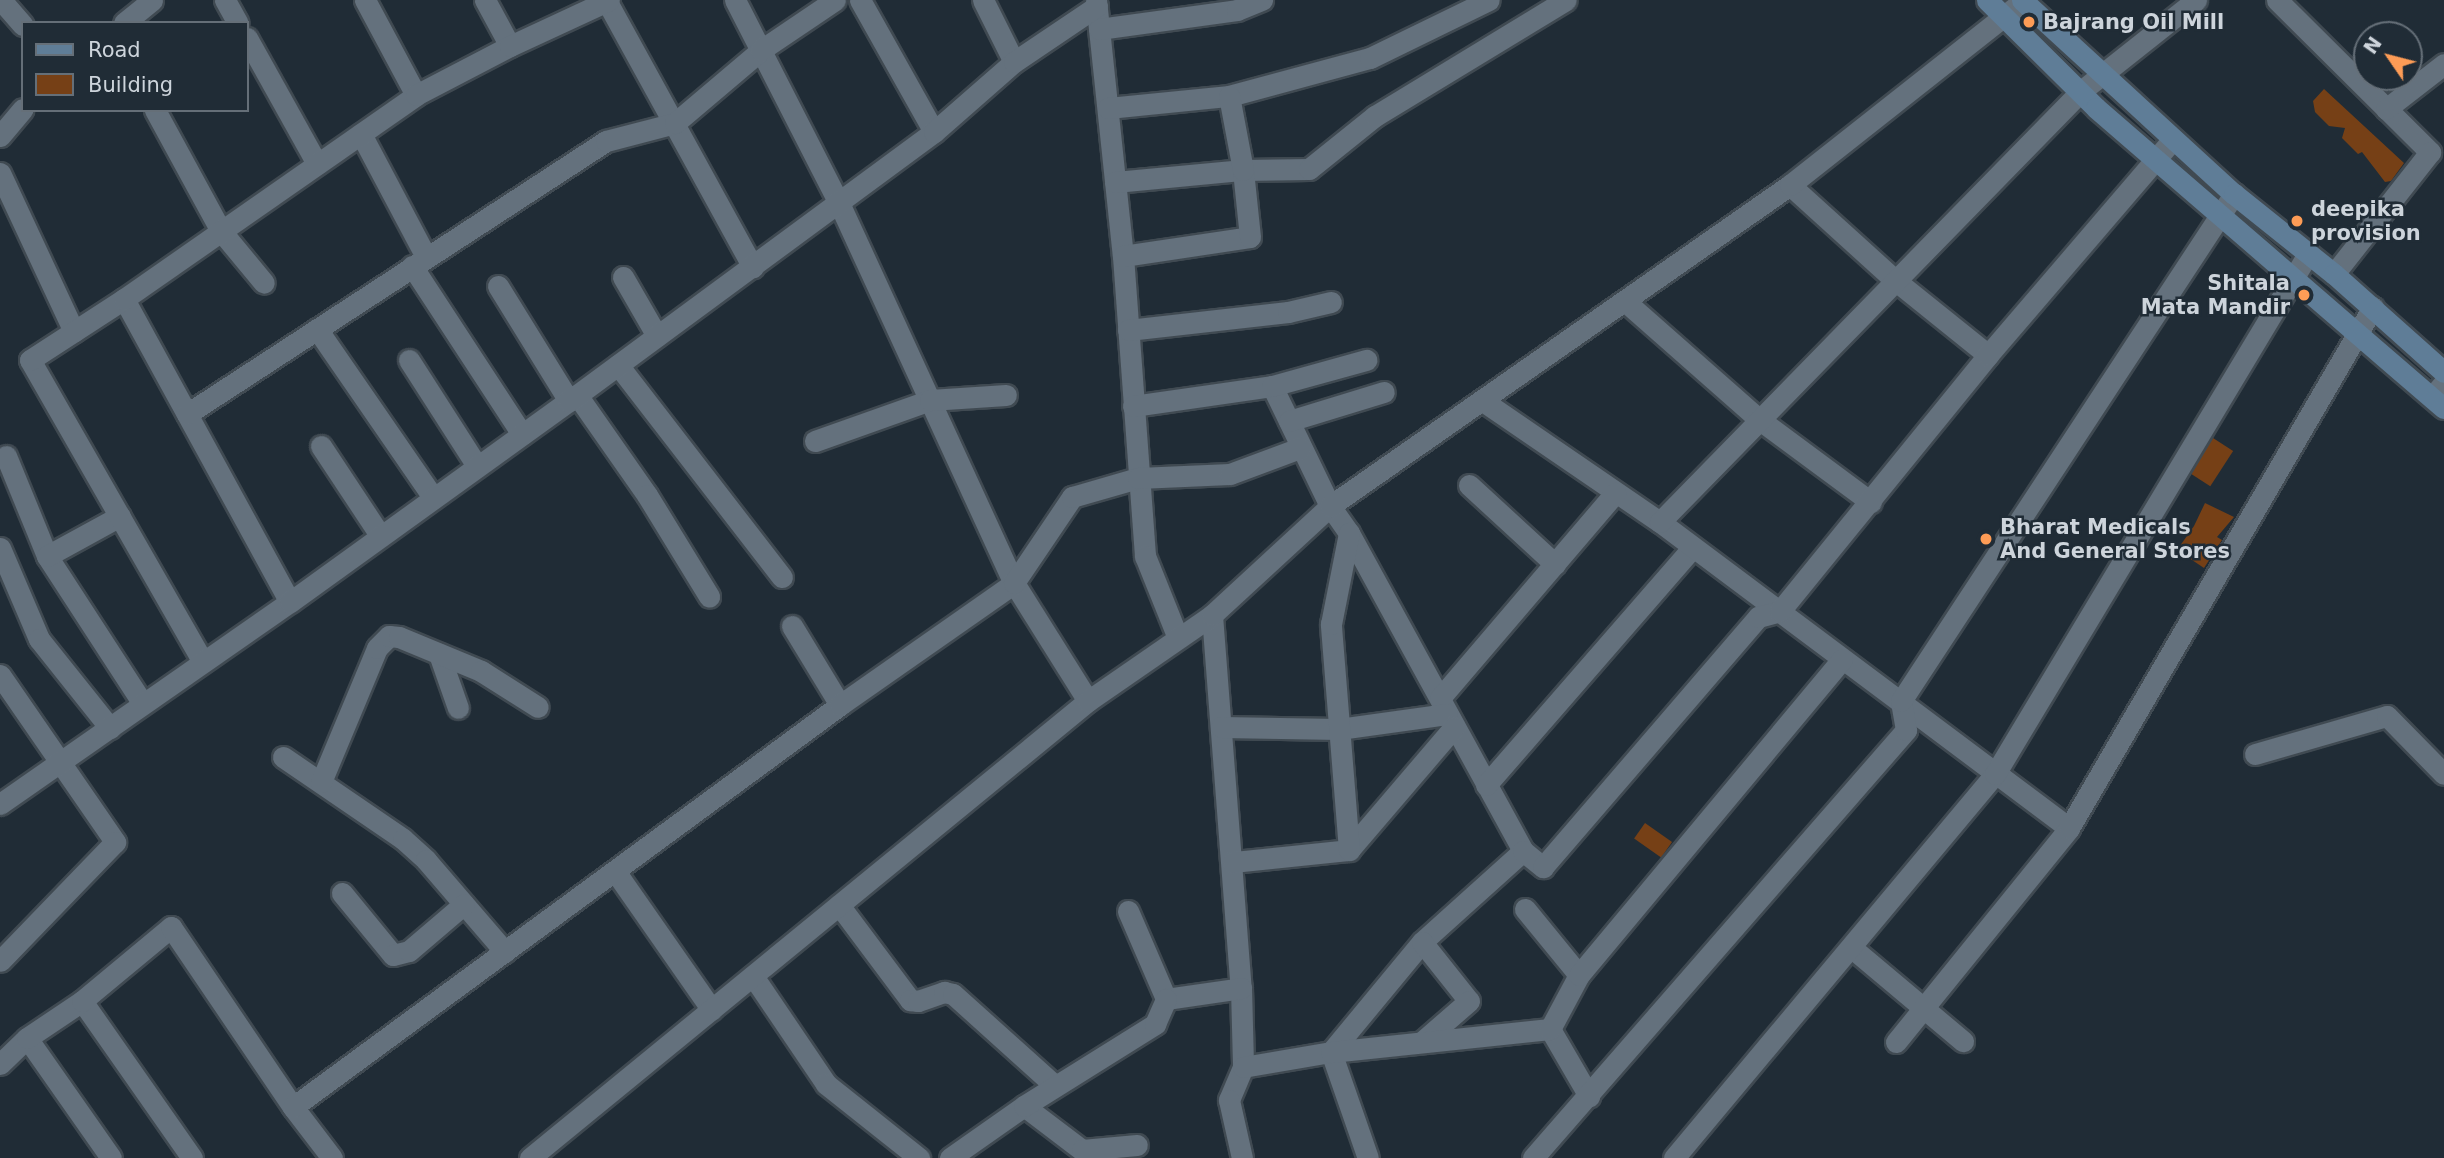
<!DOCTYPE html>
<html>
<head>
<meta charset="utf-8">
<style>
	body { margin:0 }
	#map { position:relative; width:2444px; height:1158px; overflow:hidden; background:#202c36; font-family:"DejaVu Sans",sans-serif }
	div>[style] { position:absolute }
	.building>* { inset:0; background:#764016; transform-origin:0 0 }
	.roads { filter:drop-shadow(2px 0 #404a52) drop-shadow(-2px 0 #404a52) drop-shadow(0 2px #404a52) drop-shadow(0 -2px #404a52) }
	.street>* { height:21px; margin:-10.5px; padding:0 10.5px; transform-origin:10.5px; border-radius:10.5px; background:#64717d }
	.secondary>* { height:21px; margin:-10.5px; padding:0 10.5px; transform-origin:10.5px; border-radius:10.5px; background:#5f7d97 }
	.dots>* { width:19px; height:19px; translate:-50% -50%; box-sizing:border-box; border:4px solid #202c36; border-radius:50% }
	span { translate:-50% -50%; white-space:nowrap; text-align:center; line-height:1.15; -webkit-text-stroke:5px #202c36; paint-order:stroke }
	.poi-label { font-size:21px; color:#cdd4db; font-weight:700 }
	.left { translate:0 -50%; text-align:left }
	.right { translate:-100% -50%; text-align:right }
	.legend { position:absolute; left:21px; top:21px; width:228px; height:91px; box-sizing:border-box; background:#202c36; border:2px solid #656f78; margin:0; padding:9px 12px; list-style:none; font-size:21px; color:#cdd4db }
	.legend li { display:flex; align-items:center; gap:14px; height:35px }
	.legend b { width:35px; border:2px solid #656f78 }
	.north { position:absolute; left:2353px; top:21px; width:70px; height:70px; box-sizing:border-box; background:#202c36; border:2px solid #656f78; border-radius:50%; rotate:305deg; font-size:19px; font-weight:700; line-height:28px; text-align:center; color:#cdd4db }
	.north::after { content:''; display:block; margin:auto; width:24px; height:32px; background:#fd9c56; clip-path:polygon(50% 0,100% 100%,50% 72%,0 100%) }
</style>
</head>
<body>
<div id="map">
	<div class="building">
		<i style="clip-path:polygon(2324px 89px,2404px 163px,2391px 181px,2385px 182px,2362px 152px,2358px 154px,2342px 138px,2345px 128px,2329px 126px,2315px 112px,2313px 101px)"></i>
		<i style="left:2213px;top:438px;width:24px;height:42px;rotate:33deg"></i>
		<i style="clip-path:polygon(2205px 503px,2234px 517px,2217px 537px,2222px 540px,2204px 568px,2177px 550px,2194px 526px)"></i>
		<i style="left:1645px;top:823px;width:33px;height:19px;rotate:35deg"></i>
	</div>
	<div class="roads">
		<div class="street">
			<i style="left:1px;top:0;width:33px;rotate:49deg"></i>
			<i style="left:225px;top:0;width:26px;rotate:61deg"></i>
			<i style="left:365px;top:0;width:108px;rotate:61.8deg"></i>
			<i style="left:485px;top:0;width:52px;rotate:61.5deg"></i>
			<i style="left:606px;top:0;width:305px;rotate:61.2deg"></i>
			<i style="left:735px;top:0;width:228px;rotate:62.9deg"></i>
			<i style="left:839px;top:203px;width:418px;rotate:65.3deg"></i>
			<i style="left:1014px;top:583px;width:139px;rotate:57.9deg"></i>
			<i style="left:860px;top:0;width:151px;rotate:60.7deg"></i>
			<i style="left:983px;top:0;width:69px;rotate:63.4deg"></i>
			<i style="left:1096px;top:0;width:257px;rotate:84deg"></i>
			<i style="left:1123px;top:256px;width:301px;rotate:85.8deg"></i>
			<i style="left:1145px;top:556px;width:88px;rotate:68.1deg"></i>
			<i style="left:2277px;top:0;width:216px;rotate:44.8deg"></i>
			<i style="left:2430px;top:152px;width:155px;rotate:128.2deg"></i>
			<i style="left:124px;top:23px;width:36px;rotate:-39deg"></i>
			<i style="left:1099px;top:29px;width:139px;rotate:-7.8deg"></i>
			<i style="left:1237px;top:10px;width:27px;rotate:-22deg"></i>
			<i style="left:247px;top:38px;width:144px;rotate:60.9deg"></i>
			<i style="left:1108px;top:108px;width:122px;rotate:-5.7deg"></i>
			<i style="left:1229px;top:96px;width:146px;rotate:-15.1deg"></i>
			<i style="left:1370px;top:58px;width:132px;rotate:-26deg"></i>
			<i style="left:2386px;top:109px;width:73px;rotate:-37.8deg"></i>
			<i style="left:155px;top:110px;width:138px;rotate:61.4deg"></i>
			<i style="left:221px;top:231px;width:67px;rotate:50.4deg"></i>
			<i style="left:361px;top:134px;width:139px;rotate:62.1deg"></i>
			<i style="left:0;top:136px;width:35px;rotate:-50deg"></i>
			<i style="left:0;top:173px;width:175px;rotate:65deg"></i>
			<i style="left:1115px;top:182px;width:129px;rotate:-5.4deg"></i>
			<i style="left:1243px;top:170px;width:66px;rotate:-0.9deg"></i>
			<i style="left:1309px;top:169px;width:85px;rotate:-38.8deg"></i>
			<i style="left:1375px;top:116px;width:223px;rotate:-31.3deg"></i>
			<i style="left:1790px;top:185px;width:143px;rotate:42.2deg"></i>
			<i style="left:1896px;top:281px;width:118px;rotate:38.8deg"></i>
			<i style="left:1123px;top:256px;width:128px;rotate:-8.5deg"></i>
			<i style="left:1250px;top:237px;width:67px;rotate:-96deg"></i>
			<i style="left:1243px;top:170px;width:75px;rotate:-100.7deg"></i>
			<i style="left:412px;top:266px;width:201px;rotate:56.8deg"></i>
			<i style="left:623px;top:277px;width:68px;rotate:60deg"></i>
			<i style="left:498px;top:286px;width:135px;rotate:58.3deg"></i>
			<i style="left:124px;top:299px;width:345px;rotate:61.3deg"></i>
			<i style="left:1626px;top:302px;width:179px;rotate:41.4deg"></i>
			<i style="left:1760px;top:420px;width:138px;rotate:36.5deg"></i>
			<i style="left:317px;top:329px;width:204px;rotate:55.4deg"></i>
			<i style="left:1128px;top:330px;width:161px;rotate:-6.4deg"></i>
			<i style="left:1288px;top:312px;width:44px;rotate:-13.1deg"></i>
			<i style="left:409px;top:360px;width:126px;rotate:57.3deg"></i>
			<i style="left:618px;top:365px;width:268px;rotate:52.3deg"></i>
			<i style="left:1272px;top:386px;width:133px;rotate:64.2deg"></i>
			<i style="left:1330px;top:506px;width:33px;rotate:55deg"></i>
			<i style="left:1349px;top:533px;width:362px;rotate:61.3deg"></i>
			<i style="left:1523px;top:851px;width:136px;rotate:138deg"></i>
			<i style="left:1422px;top:942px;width:143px;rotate:129.6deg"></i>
			<i style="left:1331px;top:1052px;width:112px;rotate:70.8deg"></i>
			<i style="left:577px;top:395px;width:122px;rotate:55deg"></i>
			<i style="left:647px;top:495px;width:119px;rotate:58.5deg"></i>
			<i style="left:2433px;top:396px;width:17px;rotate:-50deg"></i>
			<i style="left:1483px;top:401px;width:214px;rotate:34.4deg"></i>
			<i style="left:1133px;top:406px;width:140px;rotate:-8.2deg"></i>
			<i style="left:1272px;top:386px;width:98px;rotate:-15.5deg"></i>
			<i style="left:187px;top:414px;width:500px;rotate:-33.09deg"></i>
			<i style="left:606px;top:141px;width:71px;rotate:-14.6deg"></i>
			<i style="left:675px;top:123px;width:113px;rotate:-40.3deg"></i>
			<i style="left:761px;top:50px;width:89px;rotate:-34deg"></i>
			<i style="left:1289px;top:421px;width:99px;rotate:-17deg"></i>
			<i style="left:815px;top:441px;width:122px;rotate:-19.6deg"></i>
			<i style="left:930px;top:400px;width:76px;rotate:-3.8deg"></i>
			<i style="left:321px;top:446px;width:107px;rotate:56.5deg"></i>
			<i style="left:6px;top:456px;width:108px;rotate:67.7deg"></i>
			<i style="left:47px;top:556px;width:176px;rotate:57deg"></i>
			<i style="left:1469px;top:485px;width:117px;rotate:42.6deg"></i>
			<i style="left:0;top:548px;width:99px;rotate:66.8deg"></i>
			<i style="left:39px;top:639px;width:114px;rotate:51.4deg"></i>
			<i style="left:47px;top:556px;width:83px;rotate:-28.7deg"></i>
			<i style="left:1212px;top:615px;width:374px;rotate:85.6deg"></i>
			<i style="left:1241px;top:988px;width:79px;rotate:88.5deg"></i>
			<i style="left:1243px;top:1067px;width:36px;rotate:113deg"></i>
			<i style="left:1229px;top:1100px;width:59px;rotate:77.4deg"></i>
			<i style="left:792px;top:626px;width:92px;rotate:58.7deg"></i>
			<i style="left:439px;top:654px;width:57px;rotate:70.6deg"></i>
			<i style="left:203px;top:662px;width:348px;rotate:-119.8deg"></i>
			<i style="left:30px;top:360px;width:112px;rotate:-33deg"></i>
			<i style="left:124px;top:299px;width:356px;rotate:-34.9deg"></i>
			<i style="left:416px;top:95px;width:106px;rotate:-27.5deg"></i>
			<i style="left:510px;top:46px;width:109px;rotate:-24.9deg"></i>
			<i style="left:0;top:675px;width:203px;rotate:55.4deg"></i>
			<i style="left:115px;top:842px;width:165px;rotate:134deg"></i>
			<i style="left:1440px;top:698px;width:270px;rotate:-49.5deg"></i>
			<i style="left:1221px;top:727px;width:118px;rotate:1deg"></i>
			<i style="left:1339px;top:729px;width:109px;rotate:-7.9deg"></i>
			<i style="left:2255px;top:754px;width:137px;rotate:-16.1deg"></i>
			<i style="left:2387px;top:716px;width:81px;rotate:45.5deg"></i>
			<i style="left:283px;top:757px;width:145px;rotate:34.3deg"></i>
			<i style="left:403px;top:839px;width:31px;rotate:42deg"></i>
			<i style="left:426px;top:860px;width:121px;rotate:49.3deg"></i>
			<i style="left:321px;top:782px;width:145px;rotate:-67.3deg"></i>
			<i style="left:377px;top:648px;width:17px;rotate:-45deg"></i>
			<i style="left:389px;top:636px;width:10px;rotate:6deg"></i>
			<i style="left:399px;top:637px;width:89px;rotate:22.5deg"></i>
			<i style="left:481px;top:671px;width:67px;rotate:32.3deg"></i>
			<i style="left:1486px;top:785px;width:314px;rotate:-49deg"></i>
			<i style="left:0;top:804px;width:353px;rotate:-34.9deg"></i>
			<i style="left:290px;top:602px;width:344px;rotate:-35.8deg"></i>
			<i style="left:569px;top:401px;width:453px;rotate:-36.4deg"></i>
			<i style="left:934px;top:132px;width:106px;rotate:-41.2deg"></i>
			<i style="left:1014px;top:62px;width:100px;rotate:-34deg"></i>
			<i style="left:2069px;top:828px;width:511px;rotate:-143.2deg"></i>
			<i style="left:1660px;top:522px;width:601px;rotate:-45.67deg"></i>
			<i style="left:2080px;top:92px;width:148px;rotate:-38.4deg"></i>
			<i style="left:1349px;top:850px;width:162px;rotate:-49.5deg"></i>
			<i style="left:1523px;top:851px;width:26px;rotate:39deg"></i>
			<i style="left:1543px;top:867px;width:330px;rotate:-49.3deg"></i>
			<i style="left:1758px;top:617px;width:23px;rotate:-15deg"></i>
			<i style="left:1780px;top:611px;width:330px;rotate:-50.9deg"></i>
			<i style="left:1988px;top:355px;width:284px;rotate:-49.4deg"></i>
			<i style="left:1233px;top:862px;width:117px;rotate:-5.9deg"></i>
			<i style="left:1349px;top:850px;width:227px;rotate:-94.6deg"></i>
			<i style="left:1331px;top:624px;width:93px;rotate:-78.8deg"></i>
			<i style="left:615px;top:871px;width:169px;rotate:55.1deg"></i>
			<i style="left:342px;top:893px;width:80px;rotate:50.6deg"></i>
			<i style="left:393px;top:955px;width:16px;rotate:-14deg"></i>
			<i style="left:409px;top:951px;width:72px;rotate:-40.5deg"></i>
			<i style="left:839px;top:905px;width:119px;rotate:53.2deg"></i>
			<i style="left:910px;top:1000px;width:8px;rotate:7deg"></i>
			<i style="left:918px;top:1001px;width:28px;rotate:-19deg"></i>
			<i style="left:944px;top:992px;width:9px;rotate:13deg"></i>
			<i style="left:953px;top:994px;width:137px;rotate:42deg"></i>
			<i style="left:1525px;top:909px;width:85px;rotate:50.7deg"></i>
			<i style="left:1128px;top:911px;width:96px;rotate:66.6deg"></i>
			<i style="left:1166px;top:999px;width:76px;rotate:-8.3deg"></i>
			<i style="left:1422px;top:942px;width:75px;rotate:51.5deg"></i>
			<i style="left:1469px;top:1001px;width:61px;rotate:139deg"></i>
			<i style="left:1852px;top:948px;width:145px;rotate:40deg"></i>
			<i style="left:753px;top:976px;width:130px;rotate:55.9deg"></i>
			<i style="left:826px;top:1084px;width:119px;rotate:38.5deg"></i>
			<i style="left:82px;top:1001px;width:192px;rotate:55deg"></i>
			<i style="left:1550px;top:1029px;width:78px;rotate:59.8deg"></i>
			<i style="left:27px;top:1038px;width:146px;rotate:55deg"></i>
			<i style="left:1896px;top:1042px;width:275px;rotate:-51deg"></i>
			<i style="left:2069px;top:828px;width:603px;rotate:-59.74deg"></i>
			<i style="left:0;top:1064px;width:37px;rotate:-44deg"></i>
			<i style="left:27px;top:1038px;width:66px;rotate:-33.9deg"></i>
			<i style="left:82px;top:1001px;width:116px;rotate:-39.7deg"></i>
			<i style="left:171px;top:927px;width:217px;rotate:55.9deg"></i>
			<i style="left:293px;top:1107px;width:64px;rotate:52.6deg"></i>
			<i style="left:1243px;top:1067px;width:89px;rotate:-9.7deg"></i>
			<i style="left:1331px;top:1052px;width:220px;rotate:-6deg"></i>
			<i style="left:1550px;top:1029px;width:61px;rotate:-61.8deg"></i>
			<i style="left:1579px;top:975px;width:411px;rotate:-50.2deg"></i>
			<i style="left:1024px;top:1106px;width:73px;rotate:37.2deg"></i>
			<i style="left:1082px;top:1150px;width:55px;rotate:-5.2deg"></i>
			<i style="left:293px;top:1107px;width:679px;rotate:-36.31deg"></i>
			<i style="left:840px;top:705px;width:213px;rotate:-35deg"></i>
			<i style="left:1014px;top:583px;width:104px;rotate:-56deg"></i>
			<i style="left:1072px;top:497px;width:69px;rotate:-16.1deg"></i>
			<i style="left:1138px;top:478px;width:92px;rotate:-2.5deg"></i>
			<i style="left:1230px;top:474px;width:75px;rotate:-20.4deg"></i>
			<i style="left:530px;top:1158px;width:721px;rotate:-39.32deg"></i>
			<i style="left:1088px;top:701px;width:151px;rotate:-34.7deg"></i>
			<i style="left:1212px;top:615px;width:161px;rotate:-42.7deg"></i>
			<i style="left:1330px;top:506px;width:561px;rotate:-34.91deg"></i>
			<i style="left:1790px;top:185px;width:297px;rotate:-38.3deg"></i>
			<i style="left:950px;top:1158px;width:90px;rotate:-35.1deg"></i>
			<i style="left:1024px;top:1106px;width:155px;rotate:-32deg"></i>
			<i style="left:1155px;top:1024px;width:27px;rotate:-66deg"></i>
			<i style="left:1533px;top:1158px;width:568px;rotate:-48.93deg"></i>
			<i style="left:1906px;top:730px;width:29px;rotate:-100deg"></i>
			<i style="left:1901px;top:701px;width:607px;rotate:-56.7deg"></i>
			<i style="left:1674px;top:1158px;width:500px;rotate:-50.11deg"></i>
			<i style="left:1995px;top:774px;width:607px;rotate:-58.96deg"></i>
		</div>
		<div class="secondary">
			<i style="left:1987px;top:0;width:153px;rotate:44.7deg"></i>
			<i style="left:2096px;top:108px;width:459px;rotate:40.8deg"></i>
			<i style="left:2022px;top:0;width:287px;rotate:42.5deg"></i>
			<i style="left:2234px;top:194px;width:128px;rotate:38.7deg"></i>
			<i style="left:2334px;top:274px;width:147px;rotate:41.7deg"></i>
		</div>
	</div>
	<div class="dots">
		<i style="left:2029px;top:22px;background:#fd9c56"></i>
		<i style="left:2297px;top:221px;background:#fd9c56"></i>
		<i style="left:2304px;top:295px;background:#fd9c56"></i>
		<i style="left:1986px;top:539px;background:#fd9c56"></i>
	</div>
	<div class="poi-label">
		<span class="left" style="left:2043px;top:22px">Bajrang Oil Mill</span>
		<span class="left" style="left:2311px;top:221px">deepika<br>provision</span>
		<span class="right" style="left:2290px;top:295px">Shitala<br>Mata Mandir</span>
		<span class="left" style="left:2000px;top:539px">Bharat Medicals<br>And General Stores</span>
	</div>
	<ul class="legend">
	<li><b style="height:9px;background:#5f7d97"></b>Road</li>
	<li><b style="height:19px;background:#764016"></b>Building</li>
	</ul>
	<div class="north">N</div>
</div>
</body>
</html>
